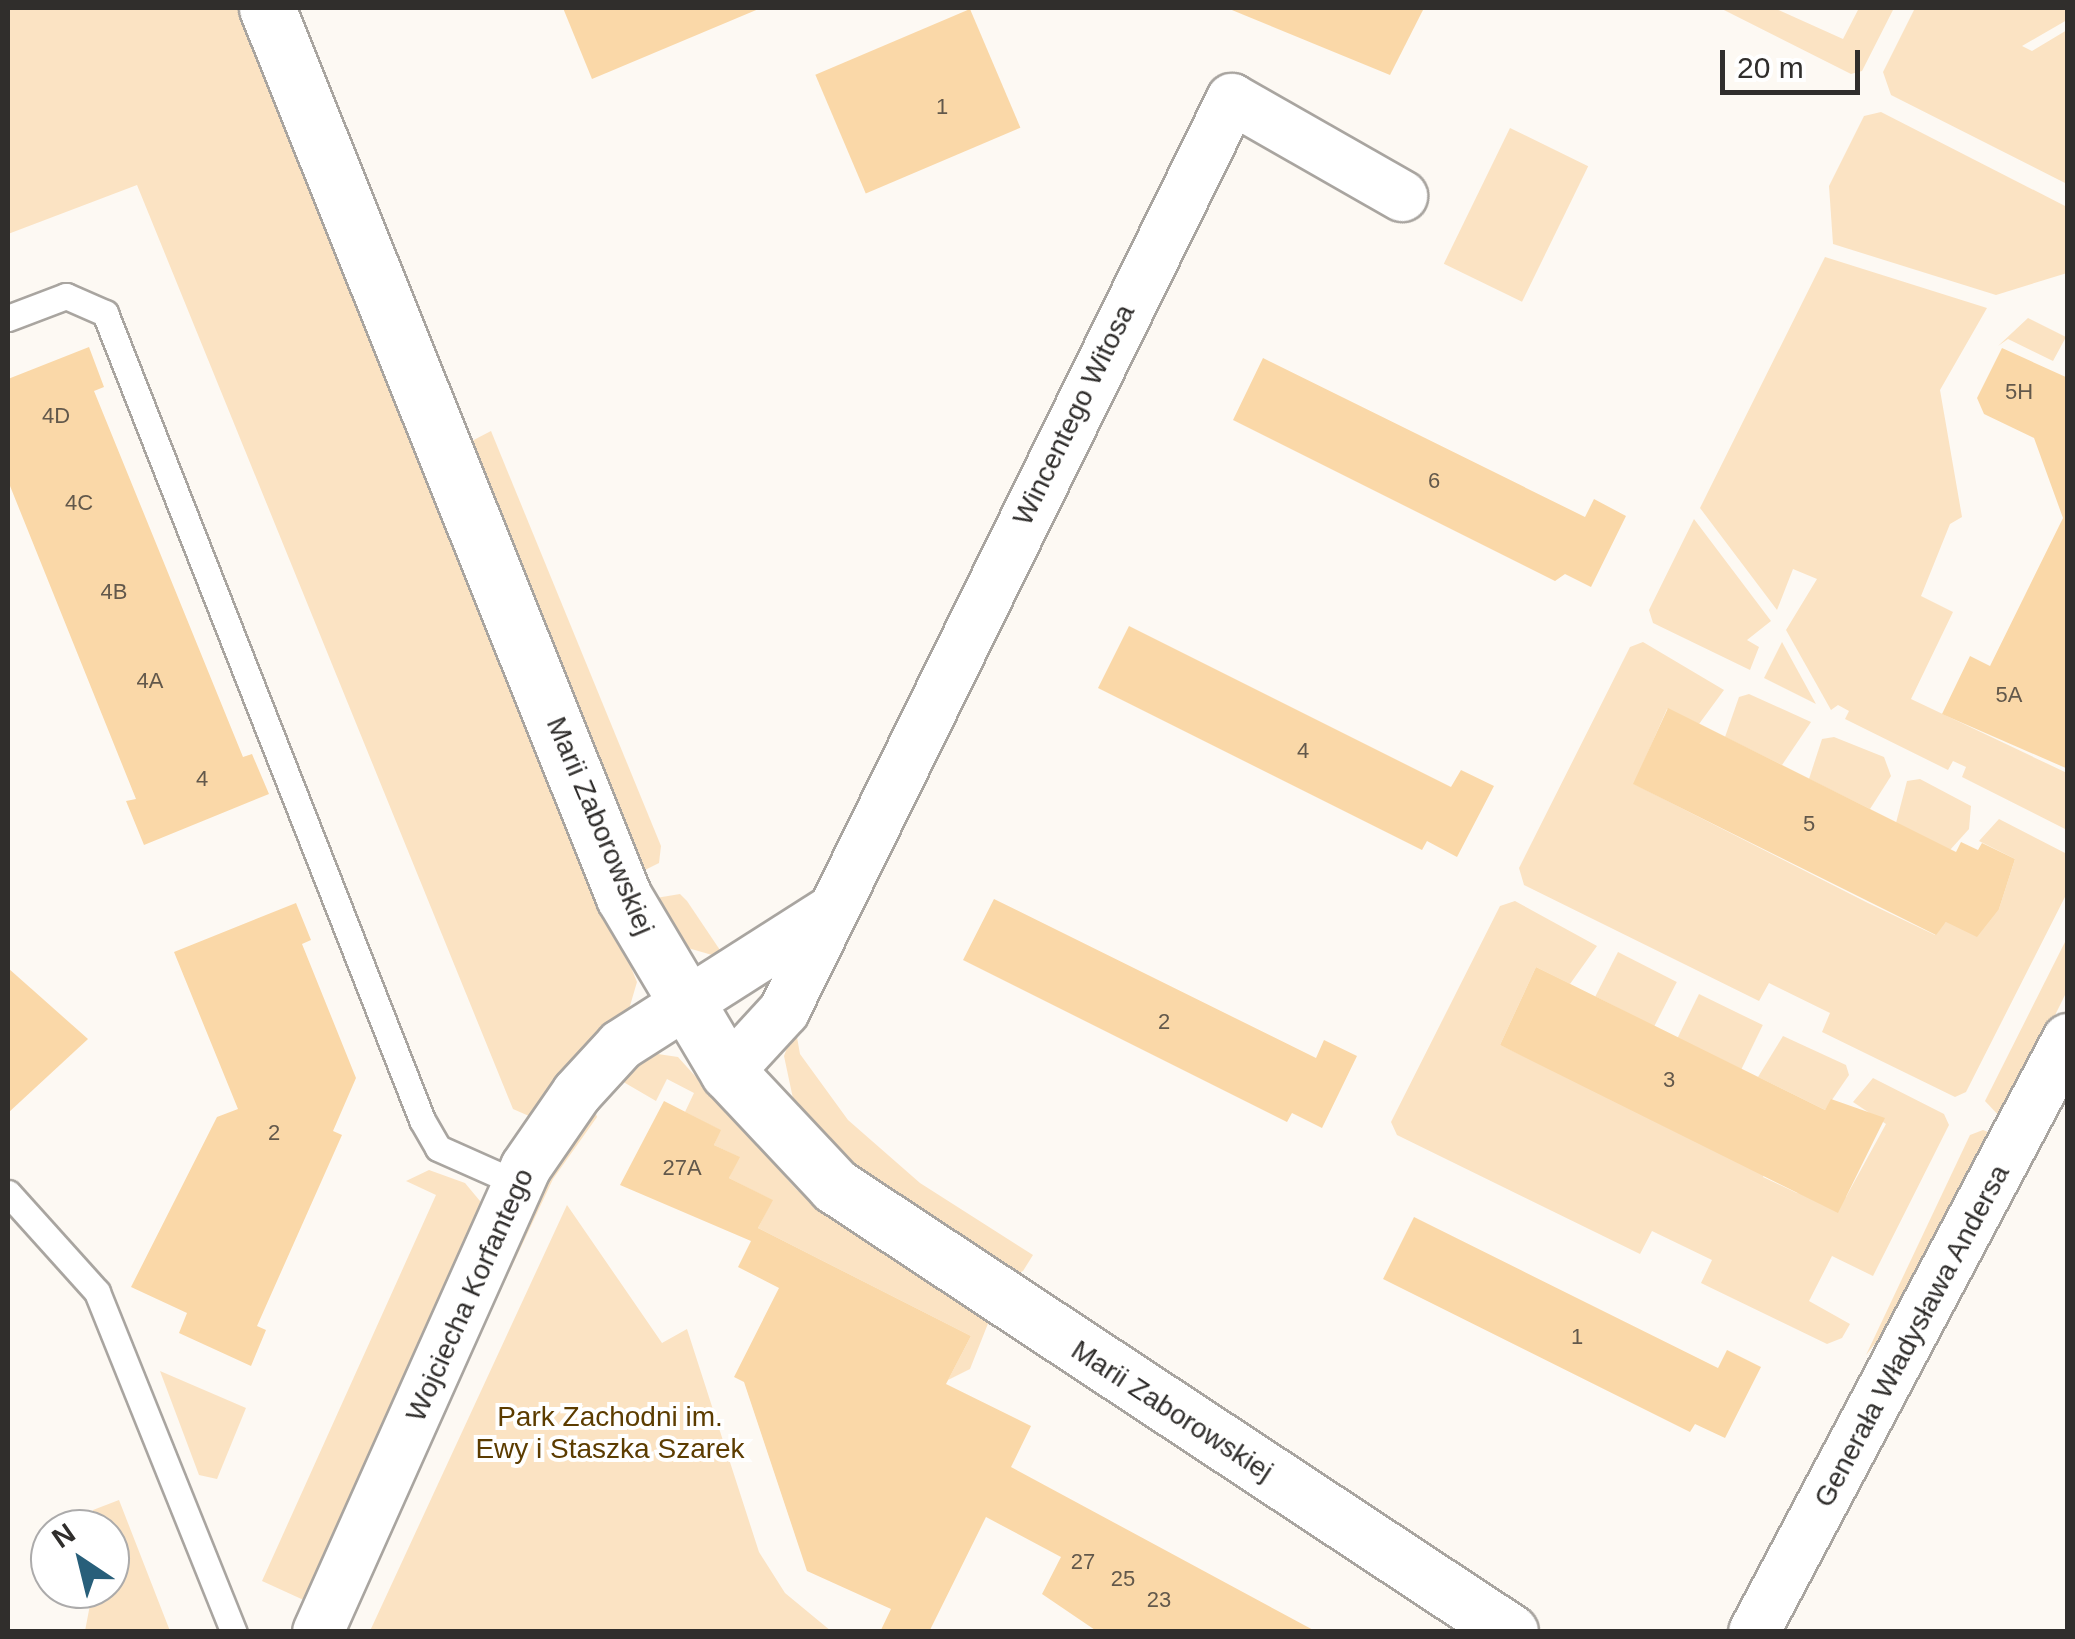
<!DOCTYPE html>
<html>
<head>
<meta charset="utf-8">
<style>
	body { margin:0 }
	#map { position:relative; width:2075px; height:1639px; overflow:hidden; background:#fdf9f3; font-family:Arial,sans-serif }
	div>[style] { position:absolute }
	.green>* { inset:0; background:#fbe3c3; transform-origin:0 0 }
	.building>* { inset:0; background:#fad8a8; transform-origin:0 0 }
	.roads { filter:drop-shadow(2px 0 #a9a5a0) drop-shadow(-2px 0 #a9a5a0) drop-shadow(0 2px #a9a5a0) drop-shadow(0 -2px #a9a5a0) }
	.lane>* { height:25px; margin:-12.5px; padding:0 12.5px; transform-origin:12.5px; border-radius:12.5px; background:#fff }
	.street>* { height:50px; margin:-25px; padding:0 25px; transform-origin:25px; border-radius:25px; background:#fff }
	.secondary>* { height:55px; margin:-27.5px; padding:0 27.5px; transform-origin:27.5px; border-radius:27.5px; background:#fff }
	span { translate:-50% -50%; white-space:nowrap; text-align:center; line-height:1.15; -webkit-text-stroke:8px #fff; paint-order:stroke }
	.number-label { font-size:22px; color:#62584b }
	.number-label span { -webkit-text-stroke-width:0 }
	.street-label { font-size:28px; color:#302e2c }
	.park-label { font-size:28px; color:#5c3c00 }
	.frame { position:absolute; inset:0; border:10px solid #302e2c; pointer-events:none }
	.north { position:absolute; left:30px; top:1509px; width:100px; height:100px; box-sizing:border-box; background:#fff; border:2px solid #acabab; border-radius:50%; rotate:325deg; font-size:28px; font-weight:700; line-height:40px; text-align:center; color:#302e2c }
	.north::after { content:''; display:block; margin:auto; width:35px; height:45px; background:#285f7a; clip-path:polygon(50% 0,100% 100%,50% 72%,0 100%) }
	.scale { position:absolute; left:1720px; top:50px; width:140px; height:45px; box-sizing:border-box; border:5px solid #302e2c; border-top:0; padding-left:12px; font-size:30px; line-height:35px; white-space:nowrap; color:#302e2c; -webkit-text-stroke:8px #fff; paint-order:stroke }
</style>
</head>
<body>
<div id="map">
	<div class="green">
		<i style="clip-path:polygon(8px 8px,241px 8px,637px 982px,627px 1016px,529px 1116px,513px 1109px,137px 185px,8px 234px)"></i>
		<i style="clip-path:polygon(1720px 8px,1774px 8px,1843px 39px,1859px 8px,1894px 8px,1862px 71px,1851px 74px)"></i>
		<i style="clip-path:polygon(1915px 8px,2067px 8px,2067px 20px,2022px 46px,2032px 51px,2067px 30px,2067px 184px,1891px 95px,1883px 72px)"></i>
		<i style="clip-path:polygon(1881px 112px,2067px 207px,2067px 273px,1996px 295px,1833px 244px,1829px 186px,1864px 116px)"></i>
		<i style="left:1510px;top:128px;width:87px;height:151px;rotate:26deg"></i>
		<i style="clip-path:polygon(1825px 257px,1987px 308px,1940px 390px,1962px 517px,1950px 524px,1921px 596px,1953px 612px,1911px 699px,2067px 773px,2067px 830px,1962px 777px,1966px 767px,1953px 761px,1948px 770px,1845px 719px,1849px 711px,1838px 705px,1831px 710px,1786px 630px,1817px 579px,1793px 569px,1777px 610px,1700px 508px)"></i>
		<i style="clip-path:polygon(2028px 318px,2066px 337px,2053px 361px,2008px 339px,1998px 346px)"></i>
		<i style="clip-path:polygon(491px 431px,661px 846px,659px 863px,639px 873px,466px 444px)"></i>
		<i style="clip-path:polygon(1694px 519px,1771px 621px,1747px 640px,1759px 647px,1750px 670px,1653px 623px,1649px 610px)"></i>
		<i style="clip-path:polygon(1643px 642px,1724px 690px,1699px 724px,1667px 709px,1634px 784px,1868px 903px,1935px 935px,1946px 922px,1999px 909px,2015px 859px,1979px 841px,1999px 819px,2067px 854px,2068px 891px,1966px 1092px,1955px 1097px,1822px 1032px,1830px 1013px,1769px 983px,1759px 1001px,1524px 885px,1519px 868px,1630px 647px)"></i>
		<i style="clip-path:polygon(1782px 642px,1816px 704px,1764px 678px)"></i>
		<i style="clip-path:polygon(1749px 694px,1811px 722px,1782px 765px,1725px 737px,1739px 697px)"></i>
		<i style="clip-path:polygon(1834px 737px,1884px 757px,1891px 776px,1870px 809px,1809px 779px,1822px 739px)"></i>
		<i style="clip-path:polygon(1920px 779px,1971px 806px,1969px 829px,1950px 850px,1896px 823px,1907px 781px)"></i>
		<i style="clip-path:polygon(680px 894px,687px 901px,726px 959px,681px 946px,650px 899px)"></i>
		<i style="clip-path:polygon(1515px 901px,1597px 946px,1570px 984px,1536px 967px,1500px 1045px,1766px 1170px,1763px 1177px,1797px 1193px,1846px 1197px,1886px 1124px,1853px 1102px,1873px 1078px,1944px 1114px,1949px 1125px,1873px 1276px,1832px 1256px,1809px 1301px,1850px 1324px,1842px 1338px,1827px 1344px,1701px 1283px,1712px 1260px,1652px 1231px,1640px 1254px,1397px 1135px,1391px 1122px,1500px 906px)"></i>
		<i style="clip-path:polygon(2067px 938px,2067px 991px,2003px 1120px,1985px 1101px)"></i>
		<i style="left:1618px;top:952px;width:66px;height:50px;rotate:27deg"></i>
		<i style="left:1699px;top:994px;width:71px;height:49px;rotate:26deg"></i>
		<i style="clip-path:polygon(795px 1026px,800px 1054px,848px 1120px,920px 1183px,1033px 1255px,1023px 1271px,1013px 1276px,850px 1165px,795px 1108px,784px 1056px)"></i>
		<i style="clip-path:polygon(1783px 1036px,1846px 1065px,1849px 1075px,1825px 1110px,1758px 1077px)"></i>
		<i style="clip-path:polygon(651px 1053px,678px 1057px,797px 1190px,989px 1321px,970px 1369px,948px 1380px,971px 1336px,758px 1228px,772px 1200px,729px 1178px,739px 1157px,714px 1145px,720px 1130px,685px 1112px,694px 1093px,667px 1079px,656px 1101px,620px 1080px)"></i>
		<i style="clip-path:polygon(594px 1107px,597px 1117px,553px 1179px,340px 1632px,546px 1175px)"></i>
		<i style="clip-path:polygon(1983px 1130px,1996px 1135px,1914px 1295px,1866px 1355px,1970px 1135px)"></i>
		<i style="clip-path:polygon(429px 1170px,465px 1183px,485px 1207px,308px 1602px,262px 1581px,436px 1195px,406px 1181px)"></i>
		<i style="clip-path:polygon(567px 1205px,662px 1343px,687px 1329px,759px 1552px,785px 1593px,831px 1631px,370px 1631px)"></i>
		<i style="clip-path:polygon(160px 1371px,246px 1408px,217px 1479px,199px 1475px)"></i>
		<i style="clip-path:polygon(119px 1500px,170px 1631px,85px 1631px,93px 1589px,110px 1589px,110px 1529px,93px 1529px,93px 1510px)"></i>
	</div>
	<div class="building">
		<i style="clip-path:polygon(563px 8px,761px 8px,592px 79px)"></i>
		<i style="clip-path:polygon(1227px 8px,1424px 8px,1390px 75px)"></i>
		<i style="left:970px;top:9px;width:129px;height:168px;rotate:67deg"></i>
		<i style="clip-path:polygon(89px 347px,104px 387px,94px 391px,243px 757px,252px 754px,269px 794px,144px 845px,126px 801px,136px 799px,8px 481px,8px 379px)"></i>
		<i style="clip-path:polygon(2002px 348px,2068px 378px,2068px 769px,1942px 714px,1970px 656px,1990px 666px,2063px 518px,2034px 438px,1984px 414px,1977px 398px)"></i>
		<i style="clip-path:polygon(1263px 358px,1585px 517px,1594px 499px,1626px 516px,1591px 587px,1565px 574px,1555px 581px,1233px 420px)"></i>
		<i style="clip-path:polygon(1129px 626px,1451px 787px,1461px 770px,1494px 786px,1457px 857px,1427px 841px,1422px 850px,1098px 688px)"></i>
		<i style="clip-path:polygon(1668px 708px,1956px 852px,1961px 842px,1978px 850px,1982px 843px,2015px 859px,1999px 909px,1977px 937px,1946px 922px,1936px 935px,1633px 784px)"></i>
		<i style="clip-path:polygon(994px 899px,1316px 1058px,1324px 1040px,1357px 1056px,1322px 1128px,1292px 1113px,1287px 1122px,963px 960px)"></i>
		<i style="clip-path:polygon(296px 903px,311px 940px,302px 944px,356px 1078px,333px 1131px,342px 1135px,257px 1326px,266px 1330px,251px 1366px,179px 1333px,187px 1313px,131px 1287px,217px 1117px,238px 1109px,174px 952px)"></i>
		<i style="clip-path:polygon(1536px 967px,1825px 1110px,1831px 1099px,1885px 1118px,1838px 1213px,1500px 1045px)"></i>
		<i style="clip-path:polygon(8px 968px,88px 1039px,8px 1113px)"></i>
		<i style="clip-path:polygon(664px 1101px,721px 1130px,714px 1145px,740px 1157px,729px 1178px,773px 1200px,758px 1228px,971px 1336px,946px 1384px,1031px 1426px,1011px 1467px,1317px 1632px,1098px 1632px,1042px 1594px,1061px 1557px,986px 1517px,929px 1632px,880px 1632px,891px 1609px,807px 1571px,744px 1382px,734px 1377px,779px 1288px,738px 1267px,756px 1231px,751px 1241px,620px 1185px)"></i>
		<i style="clip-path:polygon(1414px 1217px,1718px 1368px,1727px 1350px,1761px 1367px,1725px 1438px,1695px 1424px,1690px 1432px,1383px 1279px)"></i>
	</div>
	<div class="roads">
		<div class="lane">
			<i style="left:8px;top:318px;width:62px;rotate:-20.8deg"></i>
			<i style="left:66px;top:296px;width:43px;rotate:23.6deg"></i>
			<i style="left:105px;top:313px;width:867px;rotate:68.55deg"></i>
			<i style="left:422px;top:1120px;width:32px;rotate:60deg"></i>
			<i style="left:438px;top:1148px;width:89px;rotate:24deg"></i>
			<i style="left:8px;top:1193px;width:133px;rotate:48deg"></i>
			<i style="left:97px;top:1292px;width:367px;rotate:68.1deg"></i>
		</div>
		<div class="street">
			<i style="left:728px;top:1072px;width:83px;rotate:-47.4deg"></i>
			<i style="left:784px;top:1011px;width:1016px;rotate:-63.84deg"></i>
			<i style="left:1232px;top:99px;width:196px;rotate:29.7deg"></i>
			<i style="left:318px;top:1632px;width:509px;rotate:-65.9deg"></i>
			<i style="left:526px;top:1167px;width:90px;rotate:-55.4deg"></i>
			<i style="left:577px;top:1093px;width:65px;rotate:-47.5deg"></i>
			<i style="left:621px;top:1045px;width:251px;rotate:-32.5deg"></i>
			<i style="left:1754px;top:1632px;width:671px;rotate:-62.1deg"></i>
		</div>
		<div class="secondary">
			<i style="left:267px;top:8px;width:958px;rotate:68.12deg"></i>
			<i style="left:624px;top:897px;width:204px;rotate:59.3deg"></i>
			<i style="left:728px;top:1072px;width:156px;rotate:46.8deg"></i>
			<i style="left:835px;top:1186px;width:809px;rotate:33.45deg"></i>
		</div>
	</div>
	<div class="number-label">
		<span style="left:942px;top:107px">1</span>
		<span style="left:2019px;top:392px">5H</span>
		<span style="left:56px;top:416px">4D</span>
		<span style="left:1434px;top:481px">6</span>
		<span style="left:79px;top:503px">4C</span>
		<span style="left:114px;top:592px">4B</span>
		<span style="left:150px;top:681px">4A</span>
		<span style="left:2009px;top:695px">5A</span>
		<span style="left:1303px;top:751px">4</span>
		<span style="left:202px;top:779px">4</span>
		<span style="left:1809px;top:824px">5</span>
		<span style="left:1164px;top:1022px">2</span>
		<span style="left:1669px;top:1080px">3</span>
		<span style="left:274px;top:1133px">2</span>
		<span style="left:682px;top:1168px">27A</span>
		<span style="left:1577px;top:1337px">1</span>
		<span style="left:1083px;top:1562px">27</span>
		<span style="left:1123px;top:1579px">25</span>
		<span style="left:1159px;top:1600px">23</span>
	</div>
	<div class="street-label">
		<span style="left:1074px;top:415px;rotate:-64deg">Wincentego Witosa</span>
		<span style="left:600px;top:826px;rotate:67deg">Marii Zaborowskiej</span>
		<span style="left:470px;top:1295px;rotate:-66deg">Wojciecha Korfantego</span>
		<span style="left:1912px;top:1336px;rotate:-62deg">Generała Władysława Andersa</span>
		<span style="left:1172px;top:1411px;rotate:33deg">Marii Zaborowskiej</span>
	</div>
	<div class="park-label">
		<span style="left:610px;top:1433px">Park Zachodni im.<br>Ewy i Staszka Szarek</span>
	</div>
	<div class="frame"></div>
	<div class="north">N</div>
	<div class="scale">20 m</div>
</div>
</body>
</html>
